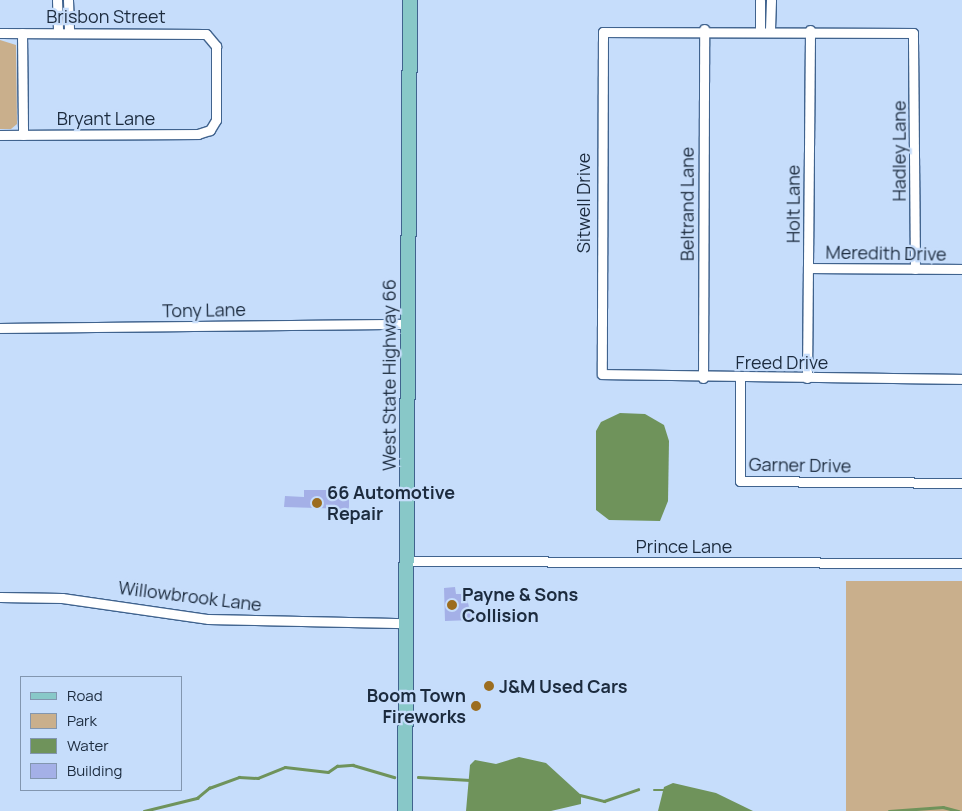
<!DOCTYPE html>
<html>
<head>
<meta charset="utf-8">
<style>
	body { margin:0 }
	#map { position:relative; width:962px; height:811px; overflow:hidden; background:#c6ddfb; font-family:Manrope,sans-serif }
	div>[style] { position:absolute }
	.green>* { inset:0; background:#c9af8c; transform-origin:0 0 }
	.water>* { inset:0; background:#6f935b }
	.stream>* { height:2.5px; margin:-1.25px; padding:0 1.25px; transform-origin:1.25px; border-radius:1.25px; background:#6f935b }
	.building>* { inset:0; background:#a4b0e7 }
	.roads { filter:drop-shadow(1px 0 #40638e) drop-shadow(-1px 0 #40638e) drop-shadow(0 1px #40638e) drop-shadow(0 -1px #40638e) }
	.street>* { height:9px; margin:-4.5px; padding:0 4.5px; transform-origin:4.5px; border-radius:4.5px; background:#fff }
	.primary>* { height:14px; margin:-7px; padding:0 7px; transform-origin:7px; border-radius:7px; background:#88c8c8 }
	.dots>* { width:14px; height:14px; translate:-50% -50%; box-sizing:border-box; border:2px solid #c6ddfb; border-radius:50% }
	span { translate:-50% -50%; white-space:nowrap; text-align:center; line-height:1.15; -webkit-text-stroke:4.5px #c6ddfb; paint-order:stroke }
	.street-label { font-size:18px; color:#1c2b3e }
	.poi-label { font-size:18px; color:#1c2b3e; font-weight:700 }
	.left { translate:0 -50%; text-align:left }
	.right { translate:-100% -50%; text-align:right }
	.legend { position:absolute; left:20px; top:676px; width:162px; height:115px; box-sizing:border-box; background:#c6ddfb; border:1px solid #8296af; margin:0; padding:6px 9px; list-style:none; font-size:15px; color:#1c2b3e }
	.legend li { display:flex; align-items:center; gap:10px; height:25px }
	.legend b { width:25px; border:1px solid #8296af }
</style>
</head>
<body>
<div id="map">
	<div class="green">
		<i style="clip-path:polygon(0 40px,16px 45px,17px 124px,11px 129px,0 129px)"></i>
		<i style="left:846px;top:581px;width:116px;height:230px"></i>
	</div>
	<div class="water">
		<i style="clip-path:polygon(620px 413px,645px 414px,664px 425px,669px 441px,668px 501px,660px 521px,609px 520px,596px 510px,596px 431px,601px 422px)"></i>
		<i style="clip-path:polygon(519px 757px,546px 763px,581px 795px,581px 804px,551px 811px,466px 811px,470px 765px,475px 760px,496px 764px)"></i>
		<i style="clip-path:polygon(673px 783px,716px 793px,753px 811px,658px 811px,664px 787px)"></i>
	</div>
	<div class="stream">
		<i style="left:418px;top:777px;width:52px;rotate:3.3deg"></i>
		<i style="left:654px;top:790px;width:11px"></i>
		<i style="left:580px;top:795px;width:25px;rotate:14deg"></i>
		<i style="left:604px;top:801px;width:36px;rotate:-19deg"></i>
		<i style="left:144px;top:811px;width:55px;rotate:-13.8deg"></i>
		<i style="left:197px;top:798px;width:16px;rotate:-40deg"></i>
		<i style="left:209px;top:788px;width:32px;rotate:-20deg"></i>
		<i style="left:239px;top:777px;width:19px;rotate:3deg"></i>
		<i style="left:258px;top:778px;width:29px;rotate:-22deg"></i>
		<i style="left:285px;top:767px;width:43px;rotate:6.6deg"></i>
		<i style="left:328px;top:772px;width:11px;rotate:-34deg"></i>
		<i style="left:337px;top:766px;width:16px;rotate:-4deg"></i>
		<i style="left:353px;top:765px;width:43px;rotate:16.3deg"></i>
		<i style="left:889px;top:811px;width:54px;rotate:-4.2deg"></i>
		<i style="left:943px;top:807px;width:16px;rotate:15deg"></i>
	</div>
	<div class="building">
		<i style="clip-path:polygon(304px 490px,341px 490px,341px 499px,349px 499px,349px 509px,284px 507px,285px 496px,304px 497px)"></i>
		<i style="clip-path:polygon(455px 587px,456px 594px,466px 594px,472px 620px,445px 621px,444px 588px)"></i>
	</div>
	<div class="roads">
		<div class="street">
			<i style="left:57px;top:0;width:33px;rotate:88deg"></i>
			<i style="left:68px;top:0;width:33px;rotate:88deg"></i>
			<i style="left:760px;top:0;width:29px;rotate:90deg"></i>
			<i style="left:770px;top:29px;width:29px;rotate:-88deg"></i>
			<i style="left:0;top:33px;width:206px;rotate:0.3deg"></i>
			<i style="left:206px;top:34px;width:16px;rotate:50deg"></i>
			<i style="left:216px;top:46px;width:74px;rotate:90deg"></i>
			<i style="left:216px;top:120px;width:12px;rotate:121deg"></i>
			<i style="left:210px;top:130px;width:13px;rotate:162deg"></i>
			<i style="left:198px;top:134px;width:198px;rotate:179.7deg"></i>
			<i style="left:22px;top:33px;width:102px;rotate:89.4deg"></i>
			<i style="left:810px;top:268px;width:152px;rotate:0.4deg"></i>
			<i style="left:915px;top:269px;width:236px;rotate:-90.5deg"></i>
			<i style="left:913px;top:33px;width:310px;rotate:-179.8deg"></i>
			<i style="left:603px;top:32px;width:342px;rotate:90.2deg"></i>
			<i style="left:602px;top:374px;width:360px;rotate:0.8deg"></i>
			<i style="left:0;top:328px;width:408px;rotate:-0.6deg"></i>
			<i style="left:703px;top:378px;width:349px;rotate:-89.8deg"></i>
			<i style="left:740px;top:378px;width:103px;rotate:90deg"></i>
			<i style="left:740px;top:481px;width:222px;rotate:0.5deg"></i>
			<i style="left:807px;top:378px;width:348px;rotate:-89.5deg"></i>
			<i style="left:407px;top:561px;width:555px;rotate:0.21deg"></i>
			<i style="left:0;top:597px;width:62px;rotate:0.9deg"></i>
			<i style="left:62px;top:598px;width:148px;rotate:8.2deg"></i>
			<i style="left:208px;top:619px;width:199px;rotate:1.2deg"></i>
		</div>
		<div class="primary">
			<i style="left:405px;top:811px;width:811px;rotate:-89.65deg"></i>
		</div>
	</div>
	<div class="dots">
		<i style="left:317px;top:503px;background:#9c6d1f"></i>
		<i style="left:452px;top:605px;background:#9c6d1f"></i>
		<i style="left:489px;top:686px;background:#9c6d1f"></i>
		<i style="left:476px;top:706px;background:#9c6d1f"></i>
	</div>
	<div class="street-label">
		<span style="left:106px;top:16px">Brisbon Street</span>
		<span style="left:106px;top:118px">Bryant Lane</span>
		<span style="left:899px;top:151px;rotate:-90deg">Hadley Lane</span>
		<span style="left:583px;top:203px;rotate:-90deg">Sitwell Drive</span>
		<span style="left:687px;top:204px;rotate:-90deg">Beltrand Lane</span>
		<span style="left:793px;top:204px;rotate:-90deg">Holt Lane</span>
		<span style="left:886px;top:253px;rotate:1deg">Meredith Drive</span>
		<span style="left:204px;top:310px;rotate:-1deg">Tony Lane</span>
		<span style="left:782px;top:362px">Freed Drive</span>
		<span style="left:389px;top:375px;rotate:-90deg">West State Highway 66</span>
		<span style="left:800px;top:465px;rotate:1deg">Garner Drive</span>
		<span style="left:684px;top:546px">Prince Lane</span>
		<span style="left:190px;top:596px;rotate:7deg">Willowbrook Lane</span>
	</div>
	<div class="poi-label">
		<span class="left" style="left:327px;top:503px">66 Automotive<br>Repair</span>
		<span class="left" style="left:462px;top:605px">Payne &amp; Sons<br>Collision</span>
		<span class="left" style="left:499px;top:686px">J&amp;M Used Cars</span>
		<span class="right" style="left:466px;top:706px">Boom Town<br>Fireworks</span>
	</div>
	<ul class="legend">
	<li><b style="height:6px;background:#88c8c8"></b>Road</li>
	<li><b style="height:14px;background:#c9af8c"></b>Park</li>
	<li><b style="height:14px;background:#6f935b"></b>Water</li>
	<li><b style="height:14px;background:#a4b0e7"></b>Building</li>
	</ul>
</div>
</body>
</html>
